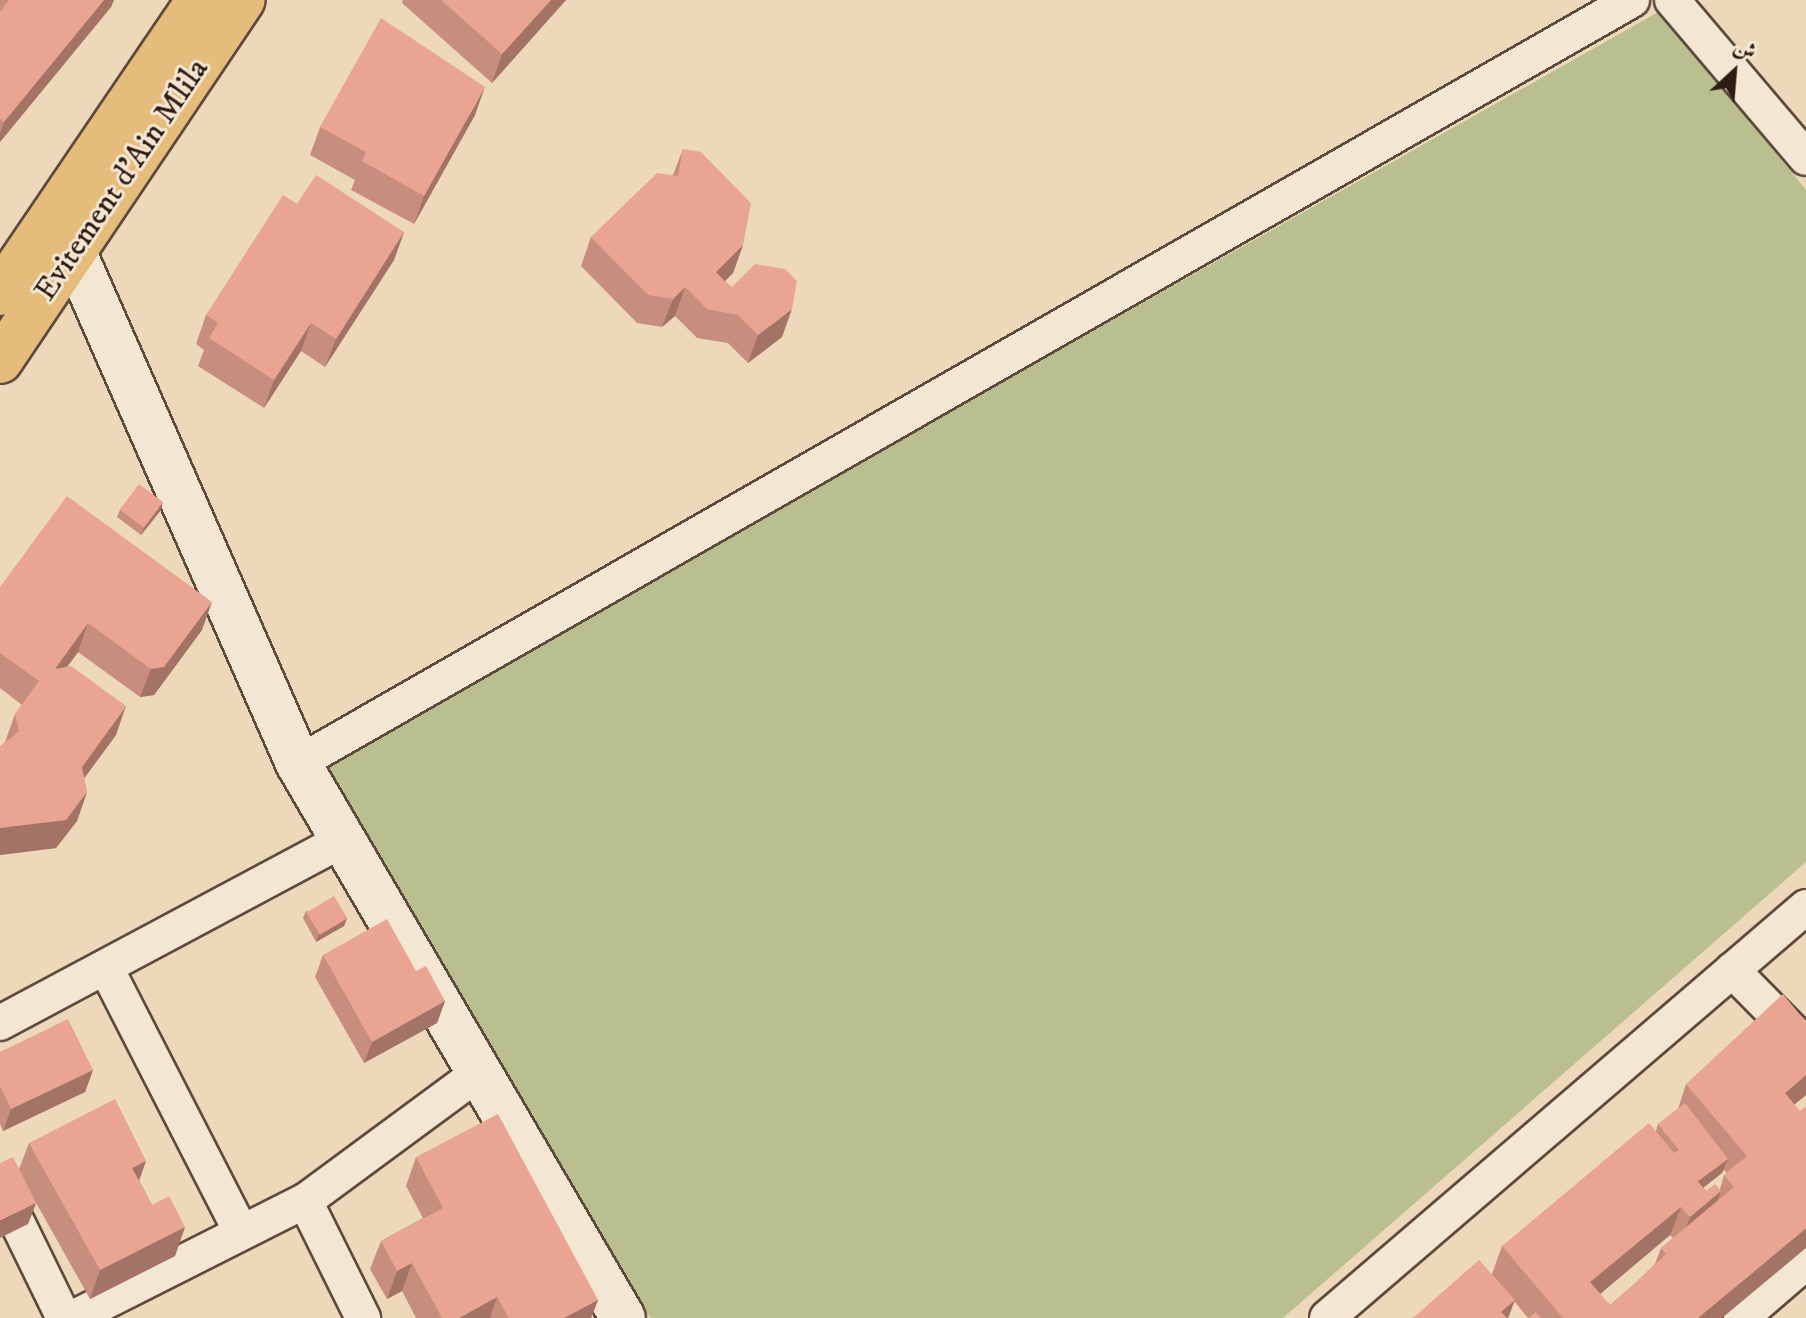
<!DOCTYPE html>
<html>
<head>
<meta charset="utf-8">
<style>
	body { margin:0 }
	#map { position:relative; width:1806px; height:1318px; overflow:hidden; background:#edd9ba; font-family:"IM FELL DW Pica",Amiri,serif }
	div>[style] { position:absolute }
	.green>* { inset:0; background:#babf8f }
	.roads { filter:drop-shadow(2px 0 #5e4a3d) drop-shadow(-2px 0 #5e4a3d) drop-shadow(0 2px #5e4a3d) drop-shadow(0 -2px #5e4a3d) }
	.street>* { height:34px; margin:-17px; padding:0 17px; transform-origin:17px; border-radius:17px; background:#f3e6d2 }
	.secondary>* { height:44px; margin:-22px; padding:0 22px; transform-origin:22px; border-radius:22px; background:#f3e6d2 }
	.highway>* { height:44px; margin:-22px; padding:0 22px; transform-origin:22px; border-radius:22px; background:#e6bc7d }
	.wall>* { inset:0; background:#c88e7d }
	.shaded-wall>* { inset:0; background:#a37466 }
	.building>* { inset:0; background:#e9a591; transform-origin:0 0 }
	span { translate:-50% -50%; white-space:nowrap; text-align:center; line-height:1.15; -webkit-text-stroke:6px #f3e6d2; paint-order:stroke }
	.street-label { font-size:32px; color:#2e1b13 }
	.north { position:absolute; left:1694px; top:32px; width:80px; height:80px; -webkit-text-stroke:6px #f3e6d2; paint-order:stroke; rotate:26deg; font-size:22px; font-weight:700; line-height:32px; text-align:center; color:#2e1b13 }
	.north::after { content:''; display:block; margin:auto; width:28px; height:36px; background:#2e1b13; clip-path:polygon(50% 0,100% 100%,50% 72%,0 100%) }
</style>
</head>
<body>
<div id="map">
	<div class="green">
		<i style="clip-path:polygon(1660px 11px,1806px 190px,1806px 862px,1283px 1318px,651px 1318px,627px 1289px,320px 767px)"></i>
	</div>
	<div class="roads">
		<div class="street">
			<i style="left:1672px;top:0;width:207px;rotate:49.7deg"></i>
			<i style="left:298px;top:763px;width:1537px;rotate:-29.77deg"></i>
			<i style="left:107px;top:970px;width:294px;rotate:62.9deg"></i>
			<i style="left:1732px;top:970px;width:105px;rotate:45.4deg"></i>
			<i style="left:0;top:1023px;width:390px;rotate:-28.1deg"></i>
			<i style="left:0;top:1187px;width:146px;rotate:64deg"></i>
			<i style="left:305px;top:1201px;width:131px;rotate:63.6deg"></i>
			<i style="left:73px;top:1318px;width:260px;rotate:-26.8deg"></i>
			<i style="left:305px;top:1201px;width:221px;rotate:-36.4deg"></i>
			<i style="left:1327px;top:1318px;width:631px;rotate:-40.63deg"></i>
			<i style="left:1741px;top:1318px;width:86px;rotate:-40.7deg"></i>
		</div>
		<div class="secondary">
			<i style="left:46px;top:232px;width:35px;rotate:37deg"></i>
			<i style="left:74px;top:253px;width:557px;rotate:66.29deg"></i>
			<i style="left:298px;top:763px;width:643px;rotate:59.65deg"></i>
		</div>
		<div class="highway">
			<i style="left:0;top:293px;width:354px;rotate:-55.8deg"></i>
			<i style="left:0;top:361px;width:435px;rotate:-56.1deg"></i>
		</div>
	</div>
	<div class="wall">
		<i style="clip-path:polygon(0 0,114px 0,111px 7px,0 142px)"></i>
		<i style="clip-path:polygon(403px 0,566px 0,492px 83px,402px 3px)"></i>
		<i style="clip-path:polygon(475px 115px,414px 224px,351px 190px,355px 180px,310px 155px,320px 127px)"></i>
		<i style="clip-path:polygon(683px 149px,743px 245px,733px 273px,725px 281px,782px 337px,748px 363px,728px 343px,697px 338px,675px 316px,662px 327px,637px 323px,581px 266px,591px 237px,673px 175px)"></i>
		<i style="clip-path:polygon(297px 204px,404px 232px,394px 260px,325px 367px,301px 351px,264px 408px,198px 366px,204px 350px,196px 344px,206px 315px)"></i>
		<i style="clip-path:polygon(120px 510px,161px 510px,141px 535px,117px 517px)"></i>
		<i style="clip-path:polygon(0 587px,202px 630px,154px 695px,140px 697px,78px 652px,67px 667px,116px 735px,84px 778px,87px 792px,77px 821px,56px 848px,0 855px,0 747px,5px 742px,15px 714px,22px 705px,0 688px)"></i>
		<i style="clip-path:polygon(306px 911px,347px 918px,344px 926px,316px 942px,303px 918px)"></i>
		<i style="clip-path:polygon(323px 955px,416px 971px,445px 1001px,437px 1023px,364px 1063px,315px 977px)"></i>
		<i style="clip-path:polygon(evenodd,1806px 1022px,1806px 1095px,1795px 1104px,1722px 1318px,1528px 1318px,1514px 1301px,1508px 1318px,1413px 1318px,1492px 1274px,1502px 1246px,1656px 1131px,1658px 1124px,1678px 1109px,1686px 1084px,1806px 1022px,1724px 1170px,1727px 1173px,1724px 1175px,1720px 1189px,1706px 1191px,1703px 1188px,1722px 1173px,1724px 1170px,1806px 1022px,1670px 1235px,1673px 1238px,1661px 1248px,1655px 1264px,1631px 1287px,1610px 1305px,1600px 1294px,1670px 1235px)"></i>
		<i style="clip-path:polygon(0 1052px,93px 1070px,85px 1092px,3px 1131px,0 1124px)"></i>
		<i style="clip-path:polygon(29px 1143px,146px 1161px,139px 1180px,152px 1205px,185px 1227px,175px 1256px,90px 1299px,35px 1201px,36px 1203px,28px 1224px,19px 1169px)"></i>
		<i style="clip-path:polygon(416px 1157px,598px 1300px,591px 1318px,416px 1318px,402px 1291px,387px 1299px,370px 1269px,381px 1241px,423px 1218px,406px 1186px)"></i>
	</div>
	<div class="shaded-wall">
		<i style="clip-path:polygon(104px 0,114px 0,111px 7px,0 142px,0 133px,4px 122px)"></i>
		<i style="clip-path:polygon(551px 0,566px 0,492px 83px,502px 54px)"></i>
		<i style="clip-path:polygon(485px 87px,475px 115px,414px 224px,424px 196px)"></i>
		<i style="clip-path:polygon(404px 232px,394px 260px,325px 367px,336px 339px)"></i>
		<i style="clip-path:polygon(743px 245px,733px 273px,706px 300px,716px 272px)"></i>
		<i style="clip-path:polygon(685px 287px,675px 316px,662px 327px,673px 299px)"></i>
		<i style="clip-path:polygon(792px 309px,782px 337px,748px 363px,758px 335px)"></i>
		<i style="clip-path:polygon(311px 323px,301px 351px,264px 408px,274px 380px)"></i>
		<i style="clip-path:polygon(163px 502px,161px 510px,141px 535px,144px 528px)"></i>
		<i style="clip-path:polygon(212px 602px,202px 630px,154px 695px,140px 697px,151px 669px)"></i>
		<i style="clip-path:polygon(88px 623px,78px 652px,45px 697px,55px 669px)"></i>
		<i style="clip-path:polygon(126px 706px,116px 735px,72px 795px,82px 767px)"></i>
		<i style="clip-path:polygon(87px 792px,77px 821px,56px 848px,0 855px,0 828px)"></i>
		<i style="clip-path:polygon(347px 918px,344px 926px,316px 942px,319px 934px)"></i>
		<i style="clip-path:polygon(445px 1001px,437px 1023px,364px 1063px,372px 1042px)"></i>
		<i style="clip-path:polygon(93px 1070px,85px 1092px,3px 1131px,11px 1109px)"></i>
		<i style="clip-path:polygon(1806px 1075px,1806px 1095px,1774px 1121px,1785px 1093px)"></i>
		<i style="clip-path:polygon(1728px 1159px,1722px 1173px,1685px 1202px,1690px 1187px)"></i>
		<i style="clip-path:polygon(146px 1161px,136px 1189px,132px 1168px)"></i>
		<i style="clip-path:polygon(1721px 1191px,1711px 1219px,1679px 1246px,1690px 1217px)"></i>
		<i style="clip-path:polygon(36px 1203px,28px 1224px,0 1238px,0 1220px)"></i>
		<i style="clip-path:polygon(1681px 1207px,1670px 1235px,1580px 1311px,1590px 1282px)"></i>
		<i style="clip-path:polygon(185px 1227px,175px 1256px,90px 1299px,100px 1270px)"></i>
		<i style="clip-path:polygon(1806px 1228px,1806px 1248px,1722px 1318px,1698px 1318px)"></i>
		<i style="clip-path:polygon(412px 1263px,402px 1291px,387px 1299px,397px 1271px)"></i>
		<i style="clip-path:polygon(497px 1297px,490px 1318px,459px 1318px)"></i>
		<i style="clip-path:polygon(598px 1300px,591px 1318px,564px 1318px)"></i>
		<i style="clip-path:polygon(1515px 1300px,1508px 1318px,1499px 1318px,1501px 1312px)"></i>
	</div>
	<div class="building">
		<i style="clip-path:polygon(9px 0,104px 0,4px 122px,0 118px,0 12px)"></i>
		<i style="clip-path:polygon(441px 0,551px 0,502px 54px)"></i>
		<i style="clip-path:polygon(381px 18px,485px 87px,424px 196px,362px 161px,366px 152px,320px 127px)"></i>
		<i style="clip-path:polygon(683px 149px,701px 152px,751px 203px,743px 245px,716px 272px,731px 288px,755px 264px,785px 269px,797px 281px,792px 309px,758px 335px,738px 315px,707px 309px,685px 287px,673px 299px,648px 295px,591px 237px,657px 173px,678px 176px)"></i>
		<i style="clip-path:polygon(316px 175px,404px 232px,336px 339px,311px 323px,274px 380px,209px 338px,218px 323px,206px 315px,283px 195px,297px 204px)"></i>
		<i style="left:139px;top:484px;width:30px;height:32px;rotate:37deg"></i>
		<i style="clip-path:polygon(67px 496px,212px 602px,164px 667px,151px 669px,88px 623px,55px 669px,71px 666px,126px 706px,82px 767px,87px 792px,66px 820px,0 828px,0 747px,19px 731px,15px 714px,39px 681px,0 653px,0 587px)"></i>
		<i style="left:334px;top:896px;width:26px;height:32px;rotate:59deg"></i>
		<i style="clip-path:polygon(387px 919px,416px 971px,426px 966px,445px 1001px,372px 1042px,323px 955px)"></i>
		<i style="clip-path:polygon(1783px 994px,1806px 1022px,1806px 1075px,1785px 1093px,1800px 1111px,1806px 1106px,1806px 1228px,1698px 1318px,1563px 1318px,1502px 1246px,1649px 1123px,1706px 1191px,1715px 1184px,1721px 1191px,1690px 1217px,1681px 1207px,1590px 1282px,1610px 1305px,1631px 1287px,1666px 1254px,1661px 1248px,1734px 1187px,1724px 1175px,1747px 1156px,1686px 1084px)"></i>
		<i style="clip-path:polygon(68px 1019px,93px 1070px,11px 1109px,0 1086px,0 1052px)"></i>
		<i style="clip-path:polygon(115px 1099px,146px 1161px,132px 1168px,152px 1205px,169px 1196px,185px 1227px,100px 1270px,29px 1143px)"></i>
		<i style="clip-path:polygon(1685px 1103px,1728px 1159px,1698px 1181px,1674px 1153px,1679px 1150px,1658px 1124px)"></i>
		<i style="clip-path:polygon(498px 1114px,598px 1300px,564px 1318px,509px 1318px,497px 1297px,459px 1318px,442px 1318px,412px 1263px,397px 1271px,381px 1241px,443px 1208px,416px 1157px)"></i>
		<i style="clip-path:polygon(13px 1157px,36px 1203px,0 1220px,0 1163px)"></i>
		<i style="clip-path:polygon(1479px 1260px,1515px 1300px,1501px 1312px,1507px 1318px,1413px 1318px)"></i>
		<i style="clip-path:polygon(1536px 1312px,1541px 1318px,1529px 1318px)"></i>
	</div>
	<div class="street-label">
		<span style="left:122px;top:180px;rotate:-56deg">Evitement d'Ain Mlila</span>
	</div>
	<div class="north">ش</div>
</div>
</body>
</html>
